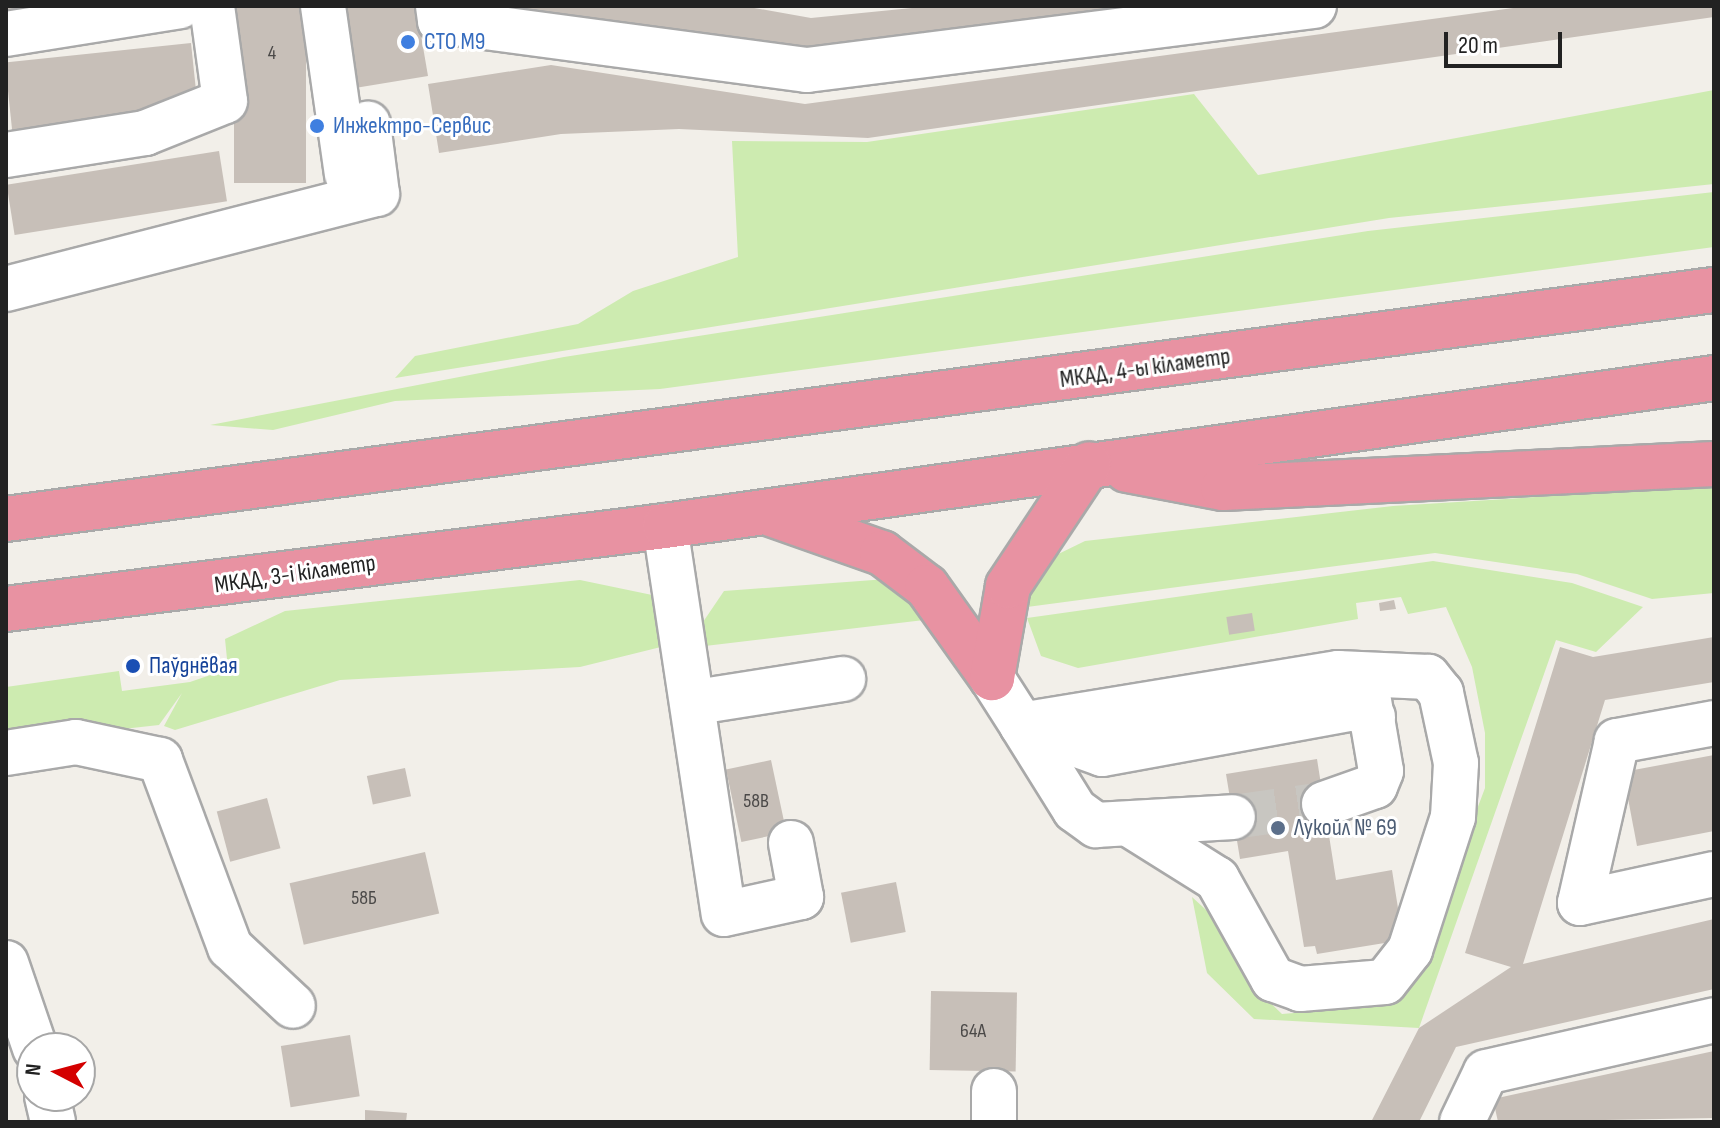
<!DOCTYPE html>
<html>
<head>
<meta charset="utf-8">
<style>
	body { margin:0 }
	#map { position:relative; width:1720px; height:1128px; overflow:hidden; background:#f2efe9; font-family:"Sofia Sans Condensed",sans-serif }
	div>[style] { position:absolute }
	.grass>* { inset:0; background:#cdebb0 }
	.building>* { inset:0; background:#c7bfb8; transform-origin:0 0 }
	.minor-tunnel>* { height:44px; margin-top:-22px; transform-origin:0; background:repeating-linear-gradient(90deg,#c8c6c1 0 44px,transparent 0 66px) }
	.roads { filter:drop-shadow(2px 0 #a9a9a9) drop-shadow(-2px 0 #a9a9a9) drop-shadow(0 2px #a9a9a9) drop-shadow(0 -2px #a9a9a9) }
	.minor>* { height:44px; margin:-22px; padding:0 22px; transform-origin:22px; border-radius:22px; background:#fff }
	.highway>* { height:44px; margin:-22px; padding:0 22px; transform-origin:22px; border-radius:22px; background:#e892a2 }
	.dots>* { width:22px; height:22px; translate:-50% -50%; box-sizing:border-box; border:4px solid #fff; border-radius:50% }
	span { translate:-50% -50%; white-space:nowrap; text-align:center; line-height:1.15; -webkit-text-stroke:6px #fff; paint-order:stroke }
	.number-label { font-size:20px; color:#4b4948 }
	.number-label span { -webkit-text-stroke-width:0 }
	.shop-label { font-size:24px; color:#366cbe }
	.left { translate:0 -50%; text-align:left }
	.street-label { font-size:24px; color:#222 }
	.transit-label { font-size:24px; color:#164399 }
	.service-label { font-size:24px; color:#4e5e75 }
	.frame { position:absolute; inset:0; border:8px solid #222; pointer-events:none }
	.north { position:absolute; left:16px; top:1032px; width:80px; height:80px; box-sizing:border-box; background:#fff; border:2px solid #a7a7a7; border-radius:50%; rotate:276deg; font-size:22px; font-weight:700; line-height:32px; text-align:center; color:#222 }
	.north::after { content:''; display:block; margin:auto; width:28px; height:36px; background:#d40000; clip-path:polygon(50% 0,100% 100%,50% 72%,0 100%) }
	.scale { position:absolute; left:1444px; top:32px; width:118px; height:36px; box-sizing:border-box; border:4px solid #222; border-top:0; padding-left:10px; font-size:24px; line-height:28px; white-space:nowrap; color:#222; -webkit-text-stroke:6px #fff; paint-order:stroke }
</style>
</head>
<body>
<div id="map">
	<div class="grass">
		<i style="clip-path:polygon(1714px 90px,1714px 184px,1389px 218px,395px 378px,415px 356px,578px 324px,633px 291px,738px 257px,732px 141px,867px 142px,1194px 94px,1258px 175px)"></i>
		<i style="clip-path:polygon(1714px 192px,1714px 247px,660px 389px,395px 401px,273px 430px,210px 425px,564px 357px,1368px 231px)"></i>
		<i style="clip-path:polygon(1714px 486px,1714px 593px,1652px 599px,1577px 574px,1435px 553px,1027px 607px,1025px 590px,1044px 561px,1085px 541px,1393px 506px)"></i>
		<i style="clip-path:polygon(1433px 561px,1572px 583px,1643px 607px,1596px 652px,1556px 640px,1419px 1028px,1254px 1019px,1207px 973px,1192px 897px,1216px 919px,1254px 987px,1282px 1014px,1389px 1005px,1417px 969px,1485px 788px,1485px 733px,1472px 667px,1446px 607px,1408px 614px,1401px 597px,1356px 603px,1358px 619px,1078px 668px,1041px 656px,1027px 618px)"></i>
		<i style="clip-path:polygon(887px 579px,941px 618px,705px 646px,703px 622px,724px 591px)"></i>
		<i style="clip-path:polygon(580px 580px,657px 596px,669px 645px,580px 667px,340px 680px,175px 730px,164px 726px,182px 693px,159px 725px,6px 742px,6px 687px,119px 671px,122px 691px,190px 682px,228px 669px,225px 639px,285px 611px)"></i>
	</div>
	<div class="building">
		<i style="clip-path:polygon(6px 6px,62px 6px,6px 16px)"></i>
		<i style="left:234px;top:6px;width:72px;height:177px"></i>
		<i style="clip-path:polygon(342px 6px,416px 6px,428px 76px,355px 88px)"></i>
		<i style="clip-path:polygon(743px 6px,811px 18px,932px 6px,1193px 6px,804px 59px,508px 8px)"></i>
		<i style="clip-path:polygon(1528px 6px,1714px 6px,1714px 17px,868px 138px,679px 129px,561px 134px,439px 153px,428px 84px,551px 65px,805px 104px)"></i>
		<i style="left:191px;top:43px;width:71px;height:187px;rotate:84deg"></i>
		<i style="left:219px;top:151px;width:51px;height:215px;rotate:81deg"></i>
		<i style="clip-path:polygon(1394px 600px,1396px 609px,1380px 611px,1379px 603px)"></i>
		<i style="left:1252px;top:613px;width:18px;height:26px;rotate:81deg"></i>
		<i style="clip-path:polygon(1714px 637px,1714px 682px,1605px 700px,1523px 964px,1714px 919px,1714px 989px,1456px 1047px,1419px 1122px,1371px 1122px,1419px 1028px,1511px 967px,1465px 953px,1560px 647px,1593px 657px)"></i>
		<i style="clip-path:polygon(1714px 755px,1714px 831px,1637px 846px,1623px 772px)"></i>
		<i style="clip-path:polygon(1317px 759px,1336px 880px,1392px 870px,1403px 940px,1317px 954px,1315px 946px,1304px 947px,1288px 851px,1240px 859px,1226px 774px)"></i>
		<i style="left:771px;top:760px;width:74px;height:46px;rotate:78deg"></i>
		<i style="left:405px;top:768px;width:29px;height:39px;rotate:78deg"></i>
		<i style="left:267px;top:798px;width:52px;height:52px;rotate:75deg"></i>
		<i style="left:425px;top:852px;width:63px;height:139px;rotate:77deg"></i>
		<i style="left:896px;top:882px;width:51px;height:56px;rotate:79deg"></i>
		<i style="left:931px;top:991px;width:86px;height:79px;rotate:1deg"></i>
		<i style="left:350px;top:1035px;width:62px;height:70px;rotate:81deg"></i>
		<i style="clip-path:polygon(1714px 1051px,1714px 1118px,1498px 1122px,1493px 1099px)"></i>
		<i style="clip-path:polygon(365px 1110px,407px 1113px,406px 1122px,365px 1122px)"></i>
	</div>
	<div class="minor-tunnel">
		<i style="left:1233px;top:817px;width:92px;rotate:-8.1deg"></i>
	</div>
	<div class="roads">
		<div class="minor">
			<i style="left:323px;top:6px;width:170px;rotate:81.9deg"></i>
			<i style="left:438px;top:6px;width:15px;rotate:82deg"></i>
			<i style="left:440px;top:21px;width:370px;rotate:7.6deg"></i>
			<i style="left:807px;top:70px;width:511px;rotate:-7.19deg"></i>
			<i style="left:6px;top:34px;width:176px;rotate:-9.1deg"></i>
			<i style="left:6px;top:155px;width:141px;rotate:-9deg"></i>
			<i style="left:145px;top:133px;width:86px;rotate:-21.8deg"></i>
			<i style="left:225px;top:101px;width:96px;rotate:-97.8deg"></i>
			<i style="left:6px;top:289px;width:383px;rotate:-14.4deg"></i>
			<i style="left:377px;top:194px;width:71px;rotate:-97.3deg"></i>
			<i style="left:665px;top:526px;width:392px;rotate:81.4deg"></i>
			<i style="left:724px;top:914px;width:79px;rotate:-12.4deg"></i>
			<i style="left:801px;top:897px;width:55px;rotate:-100.5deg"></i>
			<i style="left:992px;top:678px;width:56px;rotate:57.4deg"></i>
			<i style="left:1022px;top:725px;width:85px;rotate:19.9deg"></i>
			<i style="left:1102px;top:754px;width:256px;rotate:-10.3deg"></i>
			<i style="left:1354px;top:708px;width:21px;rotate:25deg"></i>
			<i style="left:696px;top:702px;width:149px;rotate:-8.9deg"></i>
			<i style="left:1714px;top:723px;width:99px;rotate:169.5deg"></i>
			<i style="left:1617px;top:741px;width:166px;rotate:102.9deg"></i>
			<i style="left:1580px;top:903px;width:137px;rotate:-12.2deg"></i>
			<i style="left:6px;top:753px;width:71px;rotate:-8.9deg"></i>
			<i style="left:76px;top:742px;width:86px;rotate:12.1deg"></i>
			<i style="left:160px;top:760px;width:200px;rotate:69.5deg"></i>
			<i style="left:230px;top:947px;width:86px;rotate:43.1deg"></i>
			<i style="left:1324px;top:804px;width:54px;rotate:-19.4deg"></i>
			<i style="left:1375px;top:786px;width:16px;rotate:-68deg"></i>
			<i style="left:1381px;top:771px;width:83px;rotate:-99.7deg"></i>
			<i style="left:1134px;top:827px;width:98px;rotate:32.1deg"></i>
			<i style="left:1217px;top:879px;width:115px;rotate:60.8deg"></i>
			<i style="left:1273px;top:979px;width:29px;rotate:20deg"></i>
			<i style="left:1300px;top:989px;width:85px;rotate:-4.7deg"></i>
			<i style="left:1385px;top:982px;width:41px;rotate:-52deg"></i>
			<i style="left:1410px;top:950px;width:140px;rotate:-72.1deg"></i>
			<i style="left:1453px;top:817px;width:54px;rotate:-86.8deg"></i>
			<i style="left:1456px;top:763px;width:72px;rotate:-102.1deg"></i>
			<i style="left:1441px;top:693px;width:21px;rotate:-129deg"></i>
			<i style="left:1428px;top:677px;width:90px;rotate:-177.5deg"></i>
			<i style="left:1338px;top:673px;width:320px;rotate:170.7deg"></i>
			<i style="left:1022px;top:725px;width:100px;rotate:58.1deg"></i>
			<i style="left:1075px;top:810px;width:26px;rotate:36deg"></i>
			<i style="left:1096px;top:825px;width:137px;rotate:-3.3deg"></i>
			<i style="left:6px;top:963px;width:90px;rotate:71.2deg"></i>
			<i style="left:47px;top:1096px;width:27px;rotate:77deg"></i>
			<i style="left:994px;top:1122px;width:31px;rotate:-90deg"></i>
			<i style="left:1462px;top:1122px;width:55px;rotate:-64.4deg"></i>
			<i style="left:1486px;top:1072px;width:234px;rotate:-12.8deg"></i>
		</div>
		<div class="highway">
			<i style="left:1127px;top:470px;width:98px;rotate:10.6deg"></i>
			<i style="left:1223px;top:488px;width:492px;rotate:-2.8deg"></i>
			<i style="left:771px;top:514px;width:118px;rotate:19.4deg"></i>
			<i style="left:882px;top:553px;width:56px;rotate:37.1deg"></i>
			<i style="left:927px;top:587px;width:112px;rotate:54.5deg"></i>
			<i style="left:6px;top:519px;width:1723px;rotate:-7.64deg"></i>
			<i style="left:6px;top:609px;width:664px;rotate:-7.18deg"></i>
			<i style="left:665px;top:526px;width:1059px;rotate:-8.03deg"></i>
			<i style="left:992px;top:678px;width:93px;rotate:-80.1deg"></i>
			<i style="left:1008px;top:586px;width:146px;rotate:-56.4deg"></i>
		</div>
	</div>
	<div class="dots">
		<i style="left:408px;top:42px;background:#3f7fe0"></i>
		<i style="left:317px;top:126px;background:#3f7fe0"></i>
		<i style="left:133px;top:666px;background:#1a4fb4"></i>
		<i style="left:1278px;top:828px;background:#5c6f8a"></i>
	</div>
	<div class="number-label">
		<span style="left:272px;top:53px">4</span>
		<span style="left:756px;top:801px">58В</span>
		<span style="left:364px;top:898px">58Б</span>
		<span style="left:973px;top:1031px">64А</span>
	</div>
	<div class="shop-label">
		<span class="left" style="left:424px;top:42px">СТО М9</span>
		<span class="left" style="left:333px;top:126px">Инжектро-Сервис</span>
	</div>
	<div class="street-label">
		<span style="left:1145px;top:368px;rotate:-8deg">МКАД, 4-ы кіламетр</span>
		<span style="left:295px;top:574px;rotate:-8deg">МКАД, 3-і кіламетр</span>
	</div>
	<div class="transit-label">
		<span class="left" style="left:149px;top:666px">Паўднёвая</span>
	</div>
	<div class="service-label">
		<span class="left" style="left:1294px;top:828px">Лукойл № 69</span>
	</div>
	<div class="frame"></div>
	<div class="north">N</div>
	<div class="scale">20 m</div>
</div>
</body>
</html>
